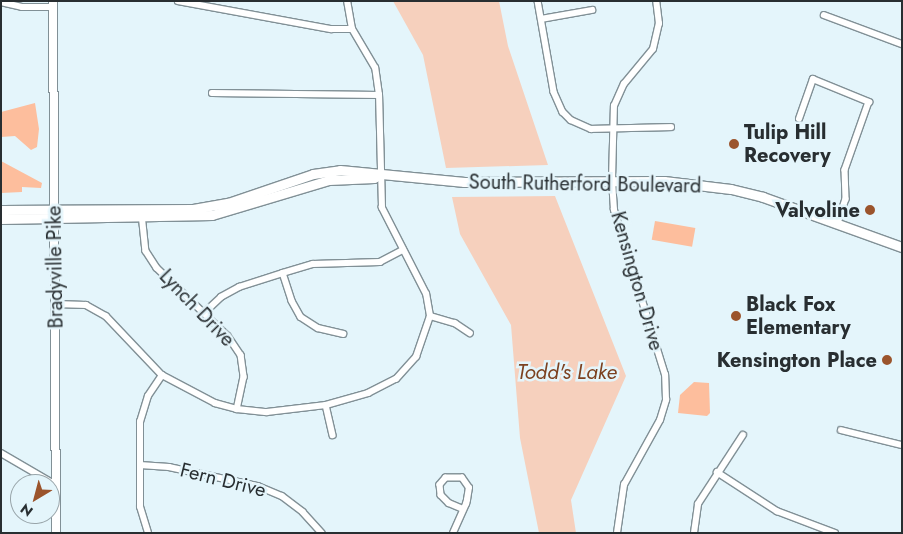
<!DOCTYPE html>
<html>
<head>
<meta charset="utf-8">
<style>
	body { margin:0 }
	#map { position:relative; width:903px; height:534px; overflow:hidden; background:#e4f5fb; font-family:Jost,sans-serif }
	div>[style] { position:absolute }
	.green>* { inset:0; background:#fdbe9d; transform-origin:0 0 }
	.water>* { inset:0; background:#f6d0bd }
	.roads { filter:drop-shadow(1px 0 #819096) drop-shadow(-1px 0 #819096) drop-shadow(0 1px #819096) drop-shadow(0 -1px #819096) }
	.minor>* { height:5.5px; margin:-2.75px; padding:0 2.75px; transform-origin:2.75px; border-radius:2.75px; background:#fff }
	.secondary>* { height:8px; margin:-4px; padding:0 4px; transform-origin:4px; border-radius:4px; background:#fff }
	.trunk>* { height:9px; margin:-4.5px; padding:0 4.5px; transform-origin:4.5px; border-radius:4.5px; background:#fff }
	.dots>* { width:14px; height:14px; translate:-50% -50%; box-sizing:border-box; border:2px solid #e4f5fb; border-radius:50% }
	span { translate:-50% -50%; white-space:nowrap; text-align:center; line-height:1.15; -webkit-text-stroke:5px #e4f5fb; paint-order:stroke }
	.poi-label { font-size:20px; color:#282e31; font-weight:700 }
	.left { translate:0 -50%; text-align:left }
	.right { translate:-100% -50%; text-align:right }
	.street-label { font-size:20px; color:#282e31 }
	.water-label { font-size:21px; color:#7c4120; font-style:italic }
	.frame { position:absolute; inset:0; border:2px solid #282e31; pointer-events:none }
	.north { position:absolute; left:10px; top:474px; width:50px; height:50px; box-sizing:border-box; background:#e4f5fb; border:1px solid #99a5aa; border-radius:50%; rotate:217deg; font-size:14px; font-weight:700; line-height:20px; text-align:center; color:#282e31 }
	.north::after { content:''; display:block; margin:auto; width:18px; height:22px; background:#9b542c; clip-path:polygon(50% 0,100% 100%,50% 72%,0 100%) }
</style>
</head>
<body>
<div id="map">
	<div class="green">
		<i style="clip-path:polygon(35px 103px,39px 129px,37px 147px,31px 150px,15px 136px,1px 137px,1px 112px)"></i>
		<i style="clip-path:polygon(1px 161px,42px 183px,41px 188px,22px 187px,22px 192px,1px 193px)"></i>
		<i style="left:655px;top:221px;width:41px;height:19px;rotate:10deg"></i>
		<i style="clip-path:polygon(694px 382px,709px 383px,710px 413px,707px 416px,678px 413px,680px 395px)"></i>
	</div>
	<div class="water">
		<i style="clip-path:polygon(393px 1px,499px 1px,508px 46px,548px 165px,446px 168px,423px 55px)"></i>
		<i style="clip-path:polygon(555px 196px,626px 376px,571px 500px,576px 533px,539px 533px,520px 438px,511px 325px,460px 234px,452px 197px)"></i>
	</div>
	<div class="roads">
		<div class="minor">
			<i style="left:178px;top:1px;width:156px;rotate:10.4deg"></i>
			<i style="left:331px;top:29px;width:21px"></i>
			<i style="left:352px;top:29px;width:28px;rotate:-100deg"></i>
			<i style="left:538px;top:1px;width:92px;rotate:80deg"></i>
			<i style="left:554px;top:92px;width:22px;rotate:66deg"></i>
			<i style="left:563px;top:112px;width:11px;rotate:45deg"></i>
			<i style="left:571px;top:120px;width:22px;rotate:24deg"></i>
			<i style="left:591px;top:129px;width:80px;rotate:-1.4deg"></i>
			<i style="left:1px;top:2px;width:22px;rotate:13deg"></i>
			<i style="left:22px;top:7px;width:31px"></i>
			<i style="left:824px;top:15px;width:83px;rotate:20.4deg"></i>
			<i style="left:541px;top:19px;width:52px;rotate:-10deg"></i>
			<i style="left:212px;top:93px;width:167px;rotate:0.7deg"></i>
			<i style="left:379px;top:95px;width:27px;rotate:-98deg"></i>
			<i style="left:375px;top:68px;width:45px;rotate:-120.5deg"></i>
			<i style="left:799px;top:119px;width:42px;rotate:-70.7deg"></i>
			<i style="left:813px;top:79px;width:61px;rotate:22.3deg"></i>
			<i style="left:869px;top:102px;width:72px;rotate:109.4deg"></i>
			<i style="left:845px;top:170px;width:29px;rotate:88deg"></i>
			<i style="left:846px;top:199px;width:25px;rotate:108deg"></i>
			<i style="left:142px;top:214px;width:37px;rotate:84deg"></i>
			<i style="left:146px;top:251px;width:20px;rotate:57deg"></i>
			<i style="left:157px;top:268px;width:98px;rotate:43.8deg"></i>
			<i style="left:228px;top:336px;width:23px;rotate:56deg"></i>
			<i style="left:241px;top:355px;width:22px;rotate:82deg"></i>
			<i style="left:244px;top:377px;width:33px;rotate:102deg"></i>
			<i style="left:283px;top:273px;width:29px;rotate:72deg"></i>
			<i style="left:292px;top:301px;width:18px;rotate:61deg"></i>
			<i style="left:301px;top:317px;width:20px;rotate:33deg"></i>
			<i style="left:318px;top:328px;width:26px;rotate:13deg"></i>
			<i style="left:56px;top:304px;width:30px;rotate:2deg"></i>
			<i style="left:86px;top:305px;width:23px;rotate:29deg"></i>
			<i style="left:106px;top:316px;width:81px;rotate:46.5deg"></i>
			<i style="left:162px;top:375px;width:60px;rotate:27.8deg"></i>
			<i style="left:215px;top:403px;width:23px;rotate:15deg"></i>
			<i style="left:237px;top:409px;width:30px;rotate:6deg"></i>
			<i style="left:267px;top:412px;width:59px;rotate:-6.8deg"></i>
			<i style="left:326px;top:405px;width:44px;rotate:-15.9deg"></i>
			<i style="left:368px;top:393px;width:31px;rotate:-27deg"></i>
			<i style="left:396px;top:379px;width:30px;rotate:-48deg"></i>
			<i style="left:416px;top:357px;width:43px;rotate:-71.1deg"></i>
			<i style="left:430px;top:316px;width:22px;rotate:-100deg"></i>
			<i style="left:426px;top:294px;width:97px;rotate:-117.1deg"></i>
			<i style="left:382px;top:208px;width:113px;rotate:-91.5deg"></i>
			<i style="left:204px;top:313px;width:23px;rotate:-43deg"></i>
			<i style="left:221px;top:297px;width:21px;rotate:-29deg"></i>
			<i style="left:239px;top:287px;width:46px;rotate:-17.7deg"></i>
			<i style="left:283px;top:273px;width:31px;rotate:-17deg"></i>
			<i style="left:313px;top:264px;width:67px;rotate:-1.7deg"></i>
			<i style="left:380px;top:262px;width:26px;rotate:-28deg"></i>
			<i style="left:430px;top:316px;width:26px;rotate:16deg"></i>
			<i style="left:455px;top:323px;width:18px;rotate:34deg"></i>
			<i style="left:326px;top:405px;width:31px;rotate:77deg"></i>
			<i style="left:841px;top:430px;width:63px;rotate:13.8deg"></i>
			<i style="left:1px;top:453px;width:64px;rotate:30.2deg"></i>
			<i style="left:140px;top:465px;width:29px;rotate:4deg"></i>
			<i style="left:169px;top:467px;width:91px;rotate:12.1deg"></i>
			<i style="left:258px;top:486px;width:26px;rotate:23deg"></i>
			<i style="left:282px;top:496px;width:26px;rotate:37deg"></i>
			<i style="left:303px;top:512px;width:28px;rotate:48deg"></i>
			<i style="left:717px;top:472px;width:72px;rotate:33deg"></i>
			<i style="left:777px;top:511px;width:62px;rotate:20.8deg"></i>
			<i style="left:148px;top:533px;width:27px;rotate:-107deg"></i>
			<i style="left:140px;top:507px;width:85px;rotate:-90deg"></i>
			<i style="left:140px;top:422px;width:27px;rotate:-73deg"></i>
			<i style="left:148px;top:396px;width:25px;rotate:-56deg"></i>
			<i style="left:453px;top:533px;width:32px;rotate:-66deg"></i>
			<i style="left:466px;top:504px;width:4px;rotate:-76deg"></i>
			<i style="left:467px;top:500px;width:12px;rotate:-81deg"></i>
			<i style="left:469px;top:488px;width:12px;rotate:-125deg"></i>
			<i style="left:462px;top:478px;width:16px;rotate:180deg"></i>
			<i style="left:446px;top:478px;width:9px;rotate:131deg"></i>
			<i style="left:440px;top:485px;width:10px;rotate:84deg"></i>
			<i style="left:441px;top:495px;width:11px;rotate:45deg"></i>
			<i style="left:449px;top:503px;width:15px;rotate:23deg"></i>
			<i style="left:617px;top:533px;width:49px;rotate:-81.7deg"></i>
			<i style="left:624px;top:485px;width:74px;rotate:-61deg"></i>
			<i style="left:660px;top:420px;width:21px;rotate:-73deg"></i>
			<i style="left:666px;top:400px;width:25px;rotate:-92deg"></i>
			<i style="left:665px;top:375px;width:173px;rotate:-107.2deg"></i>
			<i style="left:614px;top:210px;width:30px;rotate:-94deg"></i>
			<i style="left:612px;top:180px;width:74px;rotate:-88.5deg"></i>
			<i style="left:614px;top:106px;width:24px;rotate:-66deg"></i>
			<i style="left:624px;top:84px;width:45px;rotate:-50.4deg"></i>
			<i style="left:653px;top:49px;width:26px;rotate:-77deg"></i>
			<i style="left:659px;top:24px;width:23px;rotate:-97deg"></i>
			<i style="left:694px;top:533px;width:29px;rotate:-82deg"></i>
			<i style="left:698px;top:504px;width:82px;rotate:-56.9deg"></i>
		</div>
		<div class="secondary">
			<i style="left:53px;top:1px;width:532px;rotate:89.68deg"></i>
		</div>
		<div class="trunk">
			<i style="left:1px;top:210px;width:192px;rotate:-0.3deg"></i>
			<i style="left:193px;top:209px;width:36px;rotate:-10deg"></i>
			<i style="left:228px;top:203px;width:90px;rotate:-18.8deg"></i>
			<i style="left:313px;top:174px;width:27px;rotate:-8deg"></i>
			<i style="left:340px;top:170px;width:125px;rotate:5.5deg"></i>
			<i style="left:464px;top:182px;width:200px;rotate:-0.3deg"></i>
			<i style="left:664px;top:181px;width:67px;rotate:6.8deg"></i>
			<i style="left:731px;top:189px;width:33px;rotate:14deg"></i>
			<i style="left:763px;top:197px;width:148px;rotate:19.8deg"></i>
			<i style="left:1px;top:219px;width:211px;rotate:-1.1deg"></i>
			<i style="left:212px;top:215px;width:122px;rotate:-16.7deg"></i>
			<i style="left:329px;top:180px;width:45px;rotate:-2.5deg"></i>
			<i style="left:374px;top:178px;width:6px;rotate:-31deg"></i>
		</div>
	</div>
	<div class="dots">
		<i style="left:734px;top:144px;background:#9b542c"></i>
		<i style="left:870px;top:210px;background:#9b542c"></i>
		<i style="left:736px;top:316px;background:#9b542c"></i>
		<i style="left:887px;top:360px;background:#9b542c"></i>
	</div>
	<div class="poi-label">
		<span class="left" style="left:744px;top:144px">Tulip Hill<br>Recovery</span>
		<span class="right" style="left:860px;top:210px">Valvoline</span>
		<span class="left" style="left:746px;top:316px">Black Fox<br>Elementary</span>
		<span class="right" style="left:877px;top:360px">Kensington Place</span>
	</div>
	<div class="street-label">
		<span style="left:585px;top:184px;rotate:1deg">South Rutherford Boulevard</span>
		<span style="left:55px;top:267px;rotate:-91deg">Bradyville Pike</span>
		<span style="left:637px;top:281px;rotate:74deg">Kensington Drive</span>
		<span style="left:197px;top:308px;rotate:46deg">Lynch Drive</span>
		<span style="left:223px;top:480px;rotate:14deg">Fern Drive</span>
	</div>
	<div class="water-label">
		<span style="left:567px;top:372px">Todd's Lake</span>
	</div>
	<div class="frame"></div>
	<div class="north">N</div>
</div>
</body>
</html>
